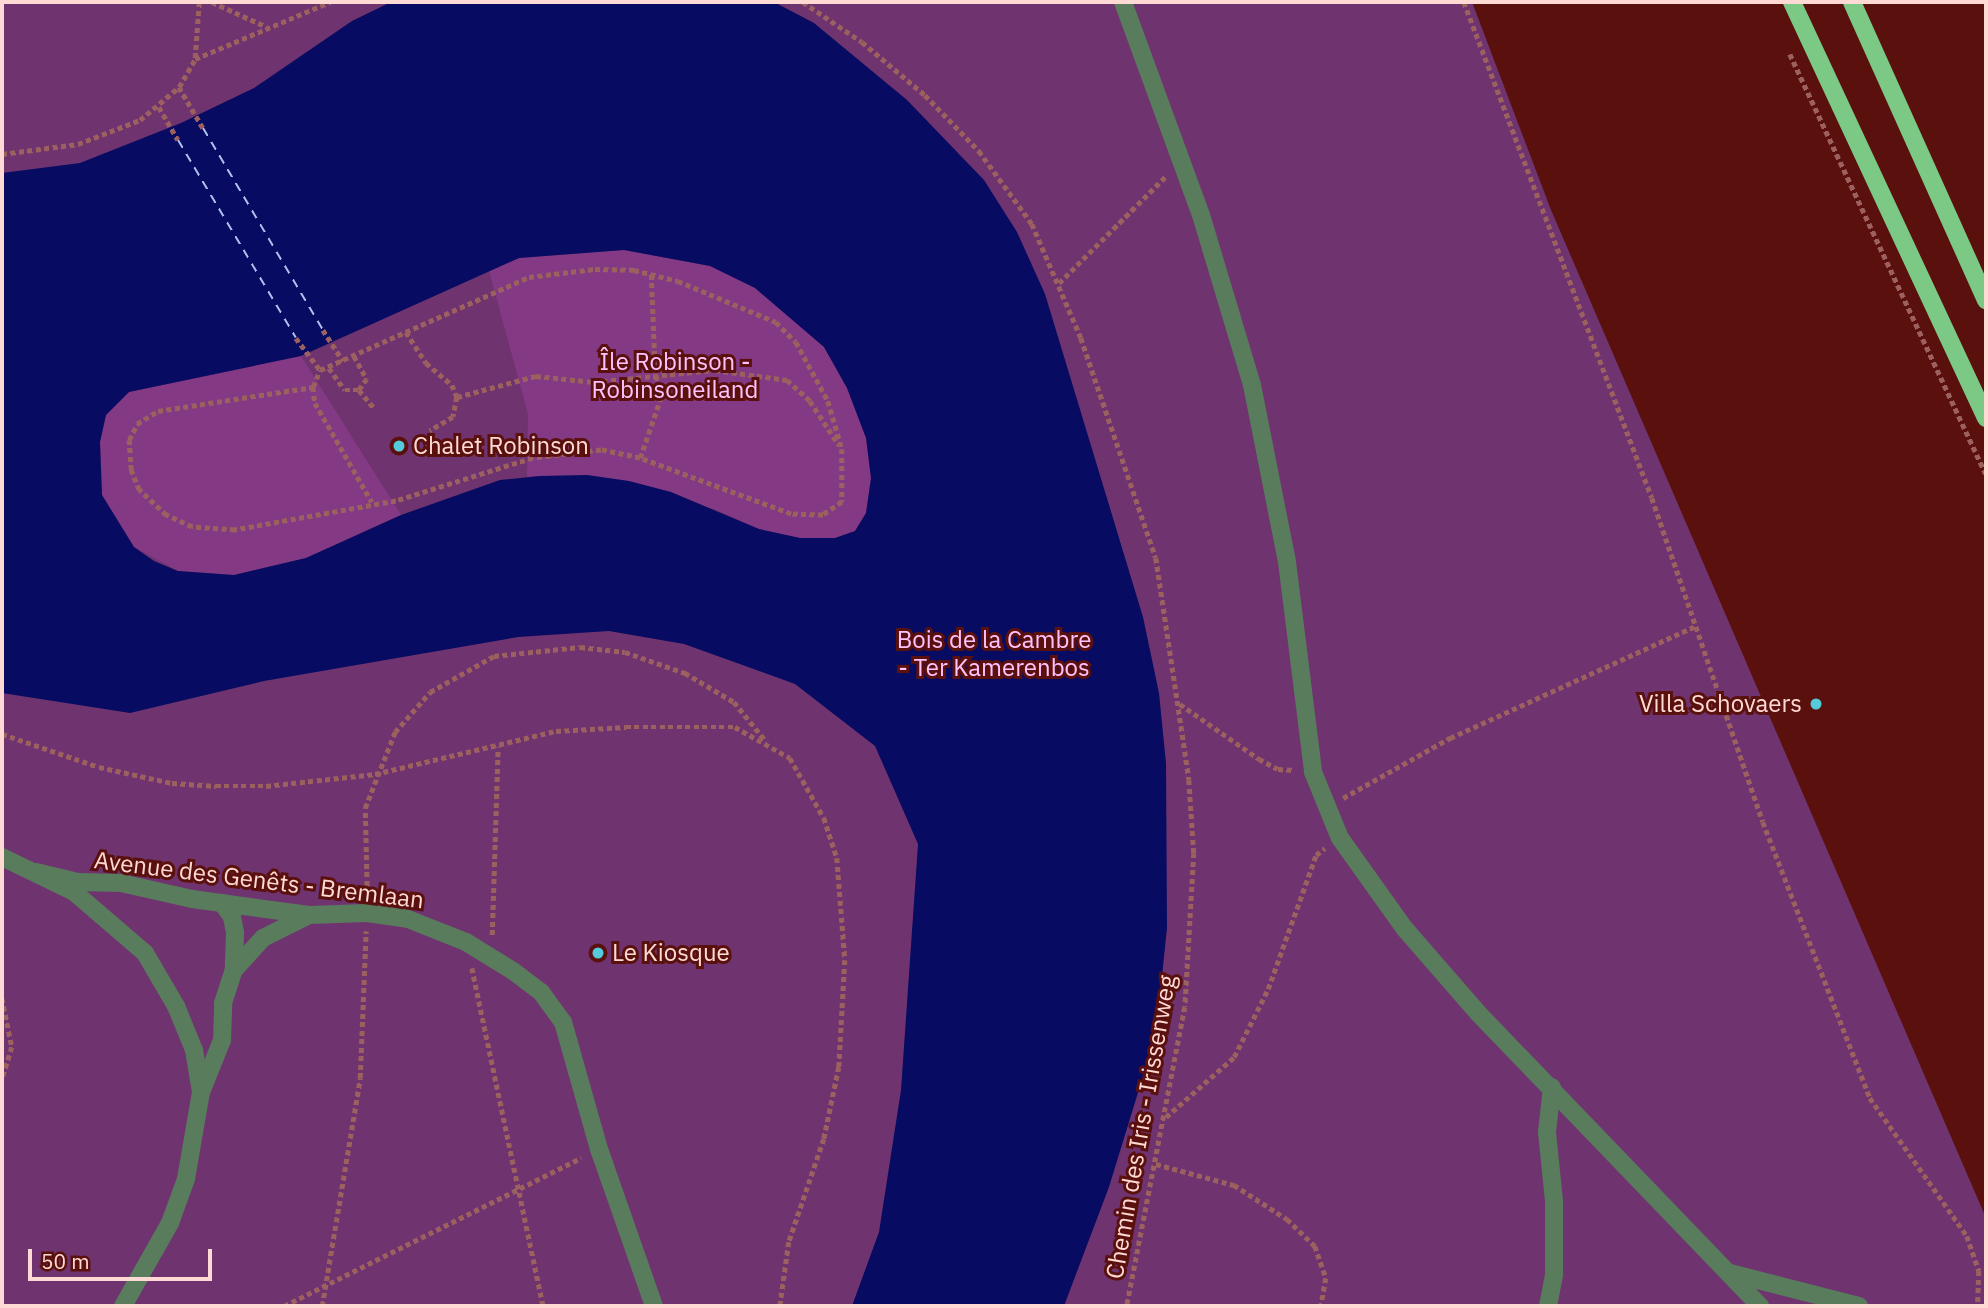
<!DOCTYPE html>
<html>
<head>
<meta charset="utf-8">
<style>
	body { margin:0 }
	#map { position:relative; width:1988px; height:1308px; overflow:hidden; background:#5a110e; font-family:"IBM Plex Sans",sans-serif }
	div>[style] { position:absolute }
	.green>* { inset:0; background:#6f346f }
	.forest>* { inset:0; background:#843985 }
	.water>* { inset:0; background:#070b61 }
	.ferry>* { height:2px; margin-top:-1px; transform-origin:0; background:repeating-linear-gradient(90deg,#aec1ef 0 9px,transparent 0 16px) }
	.path>* { height:4.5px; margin-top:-2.25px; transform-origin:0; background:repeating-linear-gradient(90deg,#9c615e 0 5px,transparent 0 8.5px) }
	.minor>* { height:18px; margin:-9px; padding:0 9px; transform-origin:9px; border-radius:9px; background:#587c5c }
	.major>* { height:18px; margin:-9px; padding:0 9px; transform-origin:9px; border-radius:9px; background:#7cc885 }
	.dots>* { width:19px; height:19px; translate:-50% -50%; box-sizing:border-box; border:4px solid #5a110e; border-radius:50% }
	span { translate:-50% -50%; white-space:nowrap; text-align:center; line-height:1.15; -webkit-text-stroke:6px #5a110e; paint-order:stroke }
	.park-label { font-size:24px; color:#ffc2fd }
	.poi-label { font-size:24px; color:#ffdad5 }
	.left { translate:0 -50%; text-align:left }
	.right { translate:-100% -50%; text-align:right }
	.street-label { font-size:24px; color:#ffdad5 }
	.frame { position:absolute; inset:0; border:4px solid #ffdad5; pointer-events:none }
	.scale { position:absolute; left:28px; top:1249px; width:184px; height:32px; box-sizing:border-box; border:4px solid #ffdad5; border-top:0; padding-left:9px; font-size:21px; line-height:24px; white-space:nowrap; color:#ffdad5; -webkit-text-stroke:5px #5a110e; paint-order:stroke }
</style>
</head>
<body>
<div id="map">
	<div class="green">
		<i style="clip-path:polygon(2px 2px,1472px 2px,1551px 210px,1986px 1218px,1986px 1306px,2px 1306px)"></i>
	</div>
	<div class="forest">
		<i style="clip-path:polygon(624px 250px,710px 266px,755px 288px,824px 347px,847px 388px,866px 438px,871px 478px,866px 513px,855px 531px,835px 538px,800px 538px,759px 529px,714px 509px,540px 476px,527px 477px,528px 414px,489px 271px,519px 258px)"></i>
		<i style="clip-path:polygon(301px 356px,401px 515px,306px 558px,234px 575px,178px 571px,134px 547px,102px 495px,100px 442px,106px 415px,129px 392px)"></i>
	</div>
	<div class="water">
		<i style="clip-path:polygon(evenodd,391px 2px,774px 2px,814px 23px,907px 100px,984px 180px,1017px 232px,1045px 294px,1143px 617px,1159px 693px,1166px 763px,1167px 928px,1156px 1034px,1109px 1187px,1064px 1306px,852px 1306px,879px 1232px,901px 1090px,918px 844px,875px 746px,795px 684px,684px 644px,609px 631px,518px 637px,264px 681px,130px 713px,2px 693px,2px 173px,80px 163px,181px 123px,254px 88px,352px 21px,391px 2px,624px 250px,710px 266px,755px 288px,824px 347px,847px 388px,866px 438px,871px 478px,866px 513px,855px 531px,835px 538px,800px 538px,759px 529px,671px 492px,629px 481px,587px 475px,540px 476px,500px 480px,401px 515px,306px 558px,234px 575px,178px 571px,154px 561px,134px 547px,102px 495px,100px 442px,106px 415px,129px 392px,301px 356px,519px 258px,624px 250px)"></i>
	</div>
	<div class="ferry">
		<i style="left:203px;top:128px;width:235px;rotate:59.3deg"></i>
		<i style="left:178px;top:140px;width:230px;rotate:59.2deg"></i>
	</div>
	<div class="path">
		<i style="left:212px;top:2px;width:60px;rotate:24.4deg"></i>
		<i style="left:803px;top:2px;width:71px;rotate:34.1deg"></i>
		<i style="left:862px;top:42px;width:82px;rotate:40.1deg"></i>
		<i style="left:925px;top:95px;width:78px;rotate:46deg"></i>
		<i style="left:979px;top:151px;width:90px;rotate:54deg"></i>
		<i style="left:1032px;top:224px;width:124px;rotate:66.7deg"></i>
		<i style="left:1081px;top:338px;width:232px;rotate:71.2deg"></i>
		<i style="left:1156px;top:558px;width:224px;rotate:81.5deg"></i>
		<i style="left:1189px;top:780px;width:73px;rotate:86.1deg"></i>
		<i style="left:1194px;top:853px;width:154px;rotate:93.3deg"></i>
		<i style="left:1185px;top:1007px;width:305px;rotate:101deg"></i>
		<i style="left:1464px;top:2px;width:530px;rotate:69.24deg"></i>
		<i style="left:1652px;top:498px;width:342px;rotate:71.1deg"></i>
		<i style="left:1763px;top:822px;width:296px;rotate:68.8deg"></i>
		<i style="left:1870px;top:1098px;width:169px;rotate:54.9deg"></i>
		<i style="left:1967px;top:1236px;width:37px;rotate:71deg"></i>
		<i style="left:1979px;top:1271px;width:35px;rotate:92deg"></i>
		<i style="left:1790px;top:54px;width:463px;rotate:65deg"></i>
		<i style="left:195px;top:58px;width:56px;rotate:-85.9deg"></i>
		<i style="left:179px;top:87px;width:48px;rotate:59.7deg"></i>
		<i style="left:159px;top:107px;width:38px;rotate:60deg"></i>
		<i style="left:2px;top:154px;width:77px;rotate:-7.5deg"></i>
		<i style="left:78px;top:144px;width:66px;rotate:-21.2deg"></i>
		<i style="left:140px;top:120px;width:51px;rotate:-40.2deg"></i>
		<i style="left:179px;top:87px;width:32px;rotate:-60deg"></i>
		<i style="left:195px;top:59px;width:147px;rotate:-22.9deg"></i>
		<i style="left:595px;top:269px;width:39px;rotate:1deg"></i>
		<i style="left:634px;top:270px;width:45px;rotate:14deg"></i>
		<i style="left:678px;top:281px;width:106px;rotate:22.7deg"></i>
		<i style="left:776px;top:322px;width:28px;rotate:45deg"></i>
		<i style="left:796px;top:342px;width:67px;rotate:61.5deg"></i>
		<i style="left:828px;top:401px;width:50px;rotate:73.7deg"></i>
		<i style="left:842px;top:449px;width:53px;rotate:90deg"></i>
		<i style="left:842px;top:502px;width:23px;rotate:146deg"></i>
		<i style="left:823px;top:515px;width:32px;rotate:-178deg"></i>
		<i style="left:791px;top:514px;width:161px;rotate:-159.7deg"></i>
		<i style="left:640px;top:458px;width:40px;rotate:-168deg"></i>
		<i style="left:601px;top:450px;width:68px;rotate:173.3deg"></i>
		<i style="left:533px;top:458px;width:144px;rotate:162.6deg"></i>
		<i style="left:396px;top:501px;width:164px;rotate:169.8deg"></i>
		<i style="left:235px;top:530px;width:43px;rotate:-176deg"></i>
		<i style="left:192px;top:527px;width:29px;rotate:-155deg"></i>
		<i style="left:166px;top:515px;width:37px;rotate:-137deg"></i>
		<i style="left:139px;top:490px;width:22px;rotate:-112deg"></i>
		<i style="left:131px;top:470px;width:30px;rotate:-94deg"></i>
		<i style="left:129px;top:440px;width:18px;rotate:-63deg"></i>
		<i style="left:137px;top:424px;width:25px;rotate:-32deg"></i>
		<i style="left:158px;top:411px;width:157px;rotate:-8.8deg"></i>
		<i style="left:313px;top:387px;width:18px;rotate:-68deg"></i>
		<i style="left:320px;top:370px;width:229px;rotate:-24deg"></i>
		<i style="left:529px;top:277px;width:66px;rotate:-6.9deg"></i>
		<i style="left:1059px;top:283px;width:150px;rotate:-45deg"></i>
		<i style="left:323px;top:330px;width:37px;rotate:57deg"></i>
		<i style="left:406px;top:332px;width:37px;rotate:57deg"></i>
		<i style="left:426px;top:363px;width:34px;rotate:40deg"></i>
		<i style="left:452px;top:385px;width:13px;rotate:67deg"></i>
		<i style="left:457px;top:397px;width:20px;rotate:101deg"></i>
		<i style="left:453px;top:417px;width:27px;rotate:149deg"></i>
		<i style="left:296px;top:338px;width:40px;rotate:53deg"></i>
		<i style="left:354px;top:356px;width:26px;rotate:61deg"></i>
		<i style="left:367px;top:379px;width:14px;rotate:126deg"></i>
		<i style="left:329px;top:368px;width:27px;rotate:54deg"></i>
		<i style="left:345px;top:390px;width:14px"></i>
		<i style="left:359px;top:390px;width:23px;rotate:50deg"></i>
		<i style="left:313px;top:387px;width:16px;rotate:83deg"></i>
		<i style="left:315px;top:403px;width:114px;rotate:60.1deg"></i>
		<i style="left:457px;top:397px;width:82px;rotate:-14.9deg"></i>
		<i style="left:536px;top:376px;width:58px;rotate:5.9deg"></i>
		<i style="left:594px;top:382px;width:122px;rotate:-5.7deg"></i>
		<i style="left:715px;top:370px;width:73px;rotate:7.9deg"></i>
		<i style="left:787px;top:380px;width:31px;rotate:42deg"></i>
		<i style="left:810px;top:401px;width:53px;rotate:56.6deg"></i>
		<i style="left:640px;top:458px;width:65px;rotate:-71deg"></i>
		<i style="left:661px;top:397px;width:25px;rotate:-104deg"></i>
		<i style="left:655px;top:373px;width:99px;rotate:-92.3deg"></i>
		<i style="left:1180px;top:704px;width:96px;rotate:34.8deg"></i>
		<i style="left:1259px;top:759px;width:21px;rotate:28deg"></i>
		<i style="left:1278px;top:769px;width:16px;rotate:4deg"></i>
		<i style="left:2px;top:734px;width:102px;rotate:18.8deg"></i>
		<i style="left:99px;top:767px;width:75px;rotate:12.4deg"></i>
		<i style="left:172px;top:783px;width:44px;rotate:3.9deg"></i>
		<i style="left:216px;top:786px;width:50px"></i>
		<i style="left:266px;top:786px;width:110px;rotate:-6.3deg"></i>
		<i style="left:375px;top:774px;width:186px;rotate:-13.4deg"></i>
		<i style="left:556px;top:731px;width:70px;rotate:-3.3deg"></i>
		<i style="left:626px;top:727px;width:109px"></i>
		<i style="left:735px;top:727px;width:63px;rotate:29.4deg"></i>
		<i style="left:790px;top:758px;width:69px;rotate:60.5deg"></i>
		<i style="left:824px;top:818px;width:42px;rotate:72deg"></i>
		<i style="left:837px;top:858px;width:102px;rotate:85.5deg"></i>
		<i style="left:845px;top:960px;width:107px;rotate:93.2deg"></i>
		<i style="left:839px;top:1067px;width:74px;rotate:101.8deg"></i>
		<i style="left:824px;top:1139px;width:109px;rotate:108.8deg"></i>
		<i style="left:789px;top:1242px;width:65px;rotate:98deg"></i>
		<i style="left:1343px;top:798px;width:123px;rotate:-29.3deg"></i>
		<i style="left:1450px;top:738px;width:268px;rotate:-24.5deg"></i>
		<i style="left:367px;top:894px;width:86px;rotate:-91.3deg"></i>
		<i style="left:365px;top:808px;width:82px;rotate:-68.5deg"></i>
		<i style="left:395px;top:732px;width:53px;rotate:-48.8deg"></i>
		<i style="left:430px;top:692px;width:73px;rotate:-29.4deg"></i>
		<i style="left:494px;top:656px;width:86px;rotate:-6deg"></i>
		<i style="left:580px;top:647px;width:45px;rotate:6.3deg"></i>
		<i style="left:625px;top:652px;width:64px;rotate:19.3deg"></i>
		<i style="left:685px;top:673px;width:57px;rotate:30.6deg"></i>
		<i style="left:734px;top:702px;width:49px;rotate:50.8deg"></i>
		<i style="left:492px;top:935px;width:188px;rotate:-88.2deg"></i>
		<i style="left:472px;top:968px;width:345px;rotate:78.1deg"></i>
		<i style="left:2px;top:998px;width:50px;rotate:78.5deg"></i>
		<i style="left:12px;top:1047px;width:34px;rotate:107deg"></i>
		<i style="left:1166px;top:1117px;width:91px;rotate:-41.4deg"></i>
		<i style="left:1234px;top:1057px;width:76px;rotate:-63.4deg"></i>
		<i style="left:1268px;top:989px;width:142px;rotate:-70.3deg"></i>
		<i style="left:1316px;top:855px;width:11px;rotate:-38deg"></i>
		<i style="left:1156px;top:1164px;width:81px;rotate:15.1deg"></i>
		<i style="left:1234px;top:1185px;width:63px;rotate:32.7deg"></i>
		<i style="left:1287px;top:1219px;width:39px;rotate:44deg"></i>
		<i style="left:1315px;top:1246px;width:34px;rotate:71deg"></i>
		<i style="left:1326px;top:1278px;width:28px;rotate:100deg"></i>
		<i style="left:284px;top:1306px;width:332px;rotate:-26.5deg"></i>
		<i style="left:322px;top:1306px;width:231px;rotate:-80.5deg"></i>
		<i style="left:360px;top:1078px;width:147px;rotate:-87.7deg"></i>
	</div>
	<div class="minor">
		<i style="left:1123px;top:2px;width:227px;rotate:69.9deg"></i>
		<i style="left:1201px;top:215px;width:177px;rotate:73.3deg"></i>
		<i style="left:1252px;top:385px;width:180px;rotate:78.8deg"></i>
		<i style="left:1287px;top:562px;width:212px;rotate:82.9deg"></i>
		<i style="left:1313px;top:772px;width:71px;rotate:67.8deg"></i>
		<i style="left:1340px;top:838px;width:112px;rotate:54.5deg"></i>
		<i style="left:1405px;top:929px;width:111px;rotate:49deg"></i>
		<i style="left:1478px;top:1013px;width:407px;rotate:46.1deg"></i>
		<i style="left:2px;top:857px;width:80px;rotate:25.9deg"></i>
		<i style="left:74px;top:892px;width:94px;rotate:40.7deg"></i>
		<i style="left:145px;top:953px;width:61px;rotate:59.7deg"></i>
		<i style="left:176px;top:1006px;width:48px;rotate:67.8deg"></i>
		<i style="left:194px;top:1050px;width:43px;rotate:80.5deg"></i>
		<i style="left:201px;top:1092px;width:88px;rotate:99.8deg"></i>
		<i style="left:186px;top:1179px;width:47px;rotate:110deg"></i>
		<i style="left:170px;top:1223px;width:95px;rotate:119.5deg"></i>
		<i style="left:36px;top:872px;width:43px;rotate:13.4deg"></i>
		<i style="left:78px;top:882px;width:43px;rotate:1.3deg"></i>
		<i style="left:121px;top:883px;width:73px;rotate:12.7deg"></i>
		<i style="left:192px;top:899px;width:118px;rotate:7.8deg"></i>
		<i style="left:309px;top:915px;width:58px;rotate:-2deg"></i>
		<i style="left:367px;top:913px;width:41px;rotate:8.3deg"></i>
		<i style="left:408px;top:919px;width:62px;rotate:21.6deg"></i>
		<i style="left:466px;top:942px;width:55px;rotate:31.7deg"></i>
		<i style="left:513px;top:971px;width:35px;rotate:37deg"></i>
		<i style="left:541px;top:992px;width:37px;rotate:54deg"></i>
		<i style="left:563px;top:1022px;width:132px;rotate:74.2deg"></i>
		<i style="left:599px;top:1149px;width:166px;rotate:70.7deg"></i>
		<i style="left:222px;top:903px;width:17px;rotate:54deg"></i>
		<i style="left:232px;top:917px;width:16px;rotate:79deg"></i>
		<i style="left:235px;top:933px;width:37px;rotate:92deg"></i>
		<i style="left:202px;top:1090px;width:54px;rotate:-68.2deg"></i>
		<i style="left:222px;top:1040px;width:37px;rotate:-88deg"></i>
		<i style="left:223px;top:1003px;width:35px;rotate:-72deg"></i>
		<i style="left:234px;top:970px;width:43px;rotate:-47.8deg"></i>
		<i style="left:263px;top:938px;width:51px;rotate:-26.6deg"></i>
		<i style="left:1730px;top:1273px;width:133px;rotate:14.3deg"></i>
		<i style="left:1548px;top:1306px;width:32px;rotate:-79deg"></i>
		<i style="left:1554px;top:1275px;width:74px;rotate:-90deg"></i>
		<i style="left:1554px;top:1201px;width:69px;rotate:-95.8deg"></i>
		<i style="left:1547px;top:1132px;width:45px;rotate:-83.7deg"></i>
	</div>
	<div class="major">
		<i style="left:1792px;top:2px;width:459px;rotate:65deg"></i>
		<i style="left:1852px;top:2px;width:327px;rotate:65.8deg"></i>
	</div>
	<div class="dots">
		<i style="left:399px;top:446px;background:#53cbdb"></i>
		<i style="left:1816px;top:704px;background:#53cbdb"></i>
		<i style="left:598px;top:953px;background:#53cbdb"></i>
	</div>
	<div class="park-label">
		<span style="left:675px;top:376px">Île Robinson -<br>Robinsoneiland</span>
		<span style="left:994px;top:654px">Bois de la Cambre<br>- Ter Kamerenbos</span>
	</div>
	<div class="poi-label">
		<span class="left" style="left:413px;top:446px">Chalet Robinson</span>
		<span class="right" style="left:1802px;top:704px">Villa Schovaers</span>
		<span class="left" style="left:612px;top:953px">Le Kiosque</span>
	</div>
	<div class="street-label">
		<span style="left:259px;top:880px;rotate:7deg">Avenue des Genêts - Bremlaan</span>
		<span style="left:1141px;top:1127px;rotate:-80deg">Chemin des Iris - Irissenweg</span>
	</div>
	<div class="frame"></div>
	<div class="scale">50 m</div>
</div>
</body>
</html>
